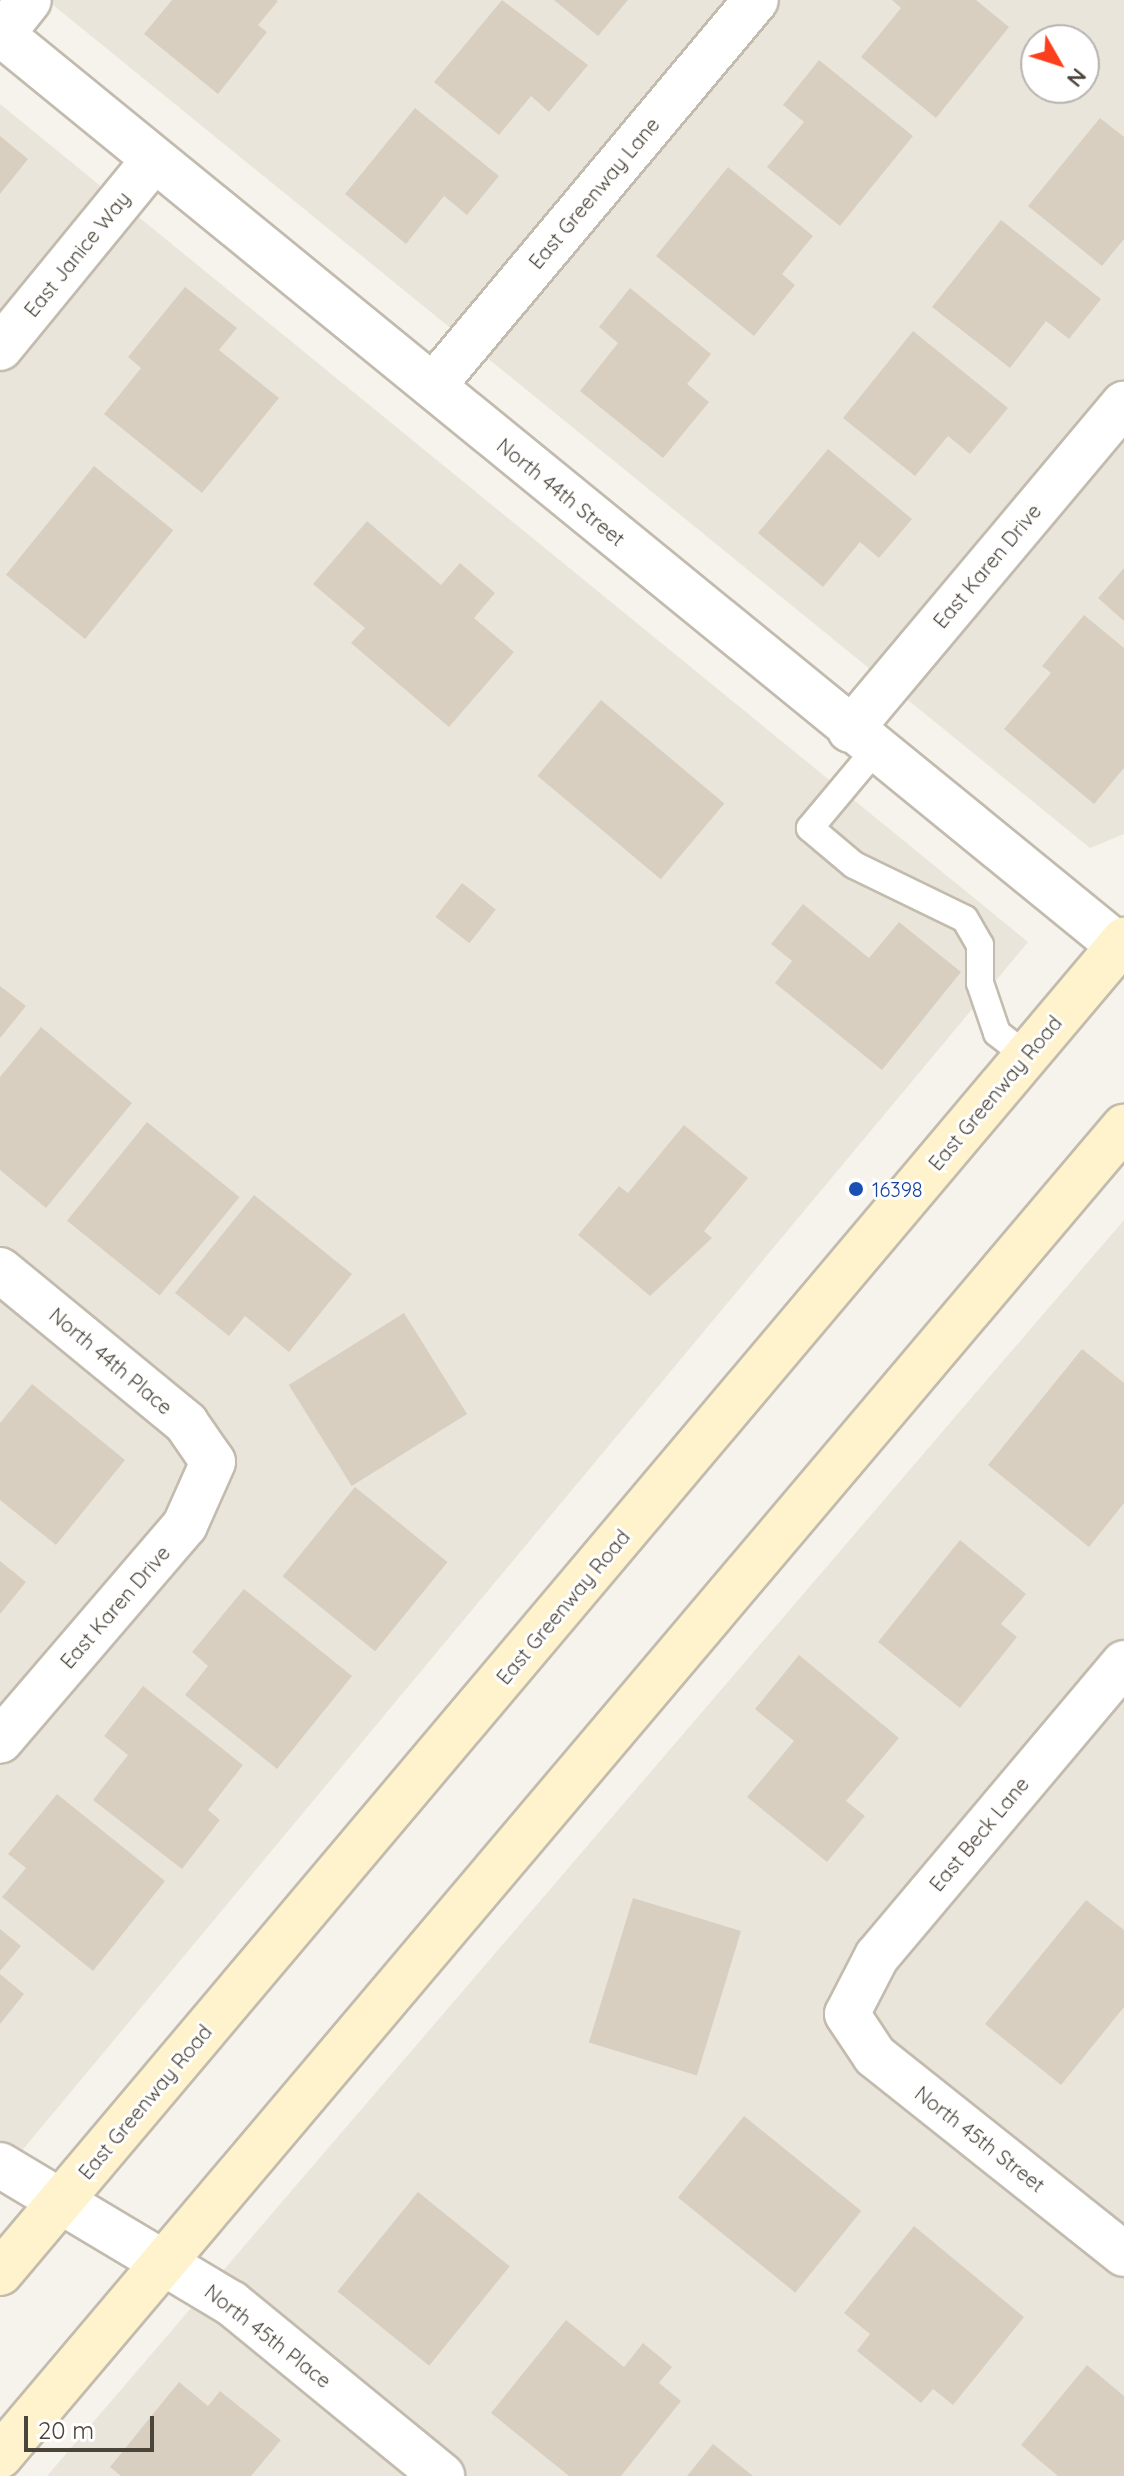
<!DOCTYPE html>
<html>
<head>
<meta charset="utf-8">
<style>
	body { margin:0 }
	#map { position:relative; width:1124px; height:2476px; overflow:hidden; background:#f6f3ec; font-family:Quicksand,sans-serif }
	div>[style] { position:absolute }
	.residential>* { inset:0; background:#eae5da }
	.building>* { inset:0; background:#d8cfc1; transform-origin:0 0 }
	.roads { filter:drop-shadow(2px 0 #c2bbae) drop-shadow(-2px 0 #c2bbae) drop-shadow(0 2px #c2bbae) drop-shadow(0 -2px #c2bbae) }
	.service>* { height:26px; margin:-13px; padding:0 13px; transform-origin:13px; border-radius:13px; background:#fff }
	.minor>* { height:44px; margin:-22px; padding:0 22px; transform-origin:22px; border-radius:22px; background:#fff }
	.tertiary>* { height:44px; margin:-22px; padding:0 22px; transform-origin:22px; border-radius:22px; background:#fff }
	.secondary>* { height:44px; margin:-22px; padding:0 22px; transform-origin:22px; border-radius:22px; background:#fff3cd }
	.dots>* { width:22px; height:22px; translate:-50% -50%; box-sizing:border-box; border:4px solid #fff; border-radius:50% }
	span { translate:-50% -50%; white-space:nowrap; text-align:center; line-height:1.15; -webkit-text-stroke:6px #fff; paint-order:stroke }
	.street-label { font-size:20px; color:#4b4439 }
	.transit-label { font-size:20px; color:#164399 }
	.left { translate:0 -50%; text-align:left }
	.north { position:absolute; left:1020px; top:24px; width:80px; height:80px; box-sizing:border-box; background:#fff; border:2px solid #b7b4b0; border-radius:50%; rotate:129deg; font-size:22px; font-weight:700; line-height:32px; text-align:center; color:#4b4439 }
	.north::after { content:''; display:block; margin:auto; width:28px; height:36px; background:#fc3f1d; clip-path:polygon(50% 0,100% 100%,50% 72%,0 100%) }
	.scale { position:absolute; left:24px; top:2416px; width:130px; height:36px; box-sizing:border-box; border:4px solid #4b4439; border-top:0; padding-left:10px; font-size:24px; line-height:28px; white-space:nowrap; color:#4b4439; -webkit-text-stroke:6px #fff; paint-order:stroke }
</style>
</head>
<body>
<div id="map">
	<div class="residential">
		<i style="clip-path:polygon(evenodd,47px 0,1124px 0,1124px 834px,1090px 848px,47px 0,1036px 40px,1084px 40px,1084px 88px,1036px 88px,1036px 40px)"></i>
		<i style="clip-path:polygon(0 104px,1028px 942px,0 2177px)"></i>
		<i style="clip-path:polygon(1124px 1220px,1124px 2476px,47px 2476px)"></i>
	</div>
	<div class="building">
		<i style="clip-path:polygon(172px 0,276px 0,278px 1px,258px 25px,267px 32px,218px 94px,144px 34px)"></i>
		<i style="clip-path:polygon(502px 0,588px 65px,549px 112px,531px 96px,499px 135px,434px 82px)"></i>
		<i style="clip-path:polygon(554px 0,628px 0,598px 36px)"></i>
		<i style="clip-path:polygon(892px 0,976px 0,1009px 27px,936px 118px,861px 57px,901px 8px)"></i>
		<i style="clip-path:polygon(819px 60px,913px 136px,840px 226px,767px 167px,804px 122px,783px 105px)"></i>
		<i style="clip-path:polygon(415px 108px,499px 176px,467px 215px,444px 196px,406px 244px,345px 194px)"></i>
		<i style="clip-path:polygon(1100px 118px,1124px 137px,1124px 239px,1102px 266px,1028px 206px)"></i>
		<i style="clip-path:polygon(0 136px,28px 159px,0 194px)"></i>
		<i style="clip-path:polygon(728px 167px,813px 236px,782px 274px,795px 285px,754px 336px,656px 256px)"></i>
		<i style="clip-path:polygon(1001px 220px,1101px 299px,1069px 339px,1046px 321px,1010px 368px,932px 307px)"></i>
		<i style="clip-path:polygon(185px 287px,237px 328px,219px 350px,279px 398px,202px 493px,104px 414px,141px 368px,128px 357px)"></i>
		<i style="clip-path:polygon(630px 288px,711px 354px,687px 384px,709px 402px,663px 458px,580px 391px,618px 343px,599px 327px)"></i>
		<i style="clip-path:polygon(913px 331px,1008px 408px,970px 454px,948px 436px,915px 476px,843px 418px)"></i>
		<i style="clip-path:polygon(828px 449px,912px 519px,879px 558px,860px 542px,823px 587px,758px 533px)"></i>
		<i style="left:94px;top:466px;width:102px;height:140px;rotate:39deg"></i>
		<i style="clip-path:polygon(367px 521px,441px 585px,460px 563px,495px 593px,474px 618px,514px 652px,449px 727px,351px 643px,365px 628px,313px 584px)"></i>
		<i style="clip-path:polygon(1124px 568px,1124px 621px,1098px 598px)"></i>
		<i style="clip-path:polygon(1084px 615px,1124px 648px,1124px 768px,1094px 804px,1004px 729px,1051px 673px,1042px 666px)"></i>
		<i style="left:601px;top:700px;width:161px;height:99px;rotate:40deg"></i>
		<i style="left:462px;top:883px;width:43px;height:43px;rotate:38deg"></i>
		<i style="clip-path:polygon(803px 904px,869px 958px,899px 922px,961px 972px,882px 1070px,775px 983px,792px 961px,771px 944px)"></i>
		<i style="clip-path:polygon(0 986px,26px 1006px,0 1038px)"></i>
		<i style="clip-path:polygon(41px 1027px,132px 1103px,46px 1208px,0 1170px,0 1077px)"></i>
		<i style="left:147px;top:1122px;width:119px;height:127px;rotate:39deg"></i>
		<i style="clip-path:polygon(684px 1125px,748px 1178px,704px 1231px,712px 1238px,650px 1296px,578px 1235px,619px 1186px,628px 1193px)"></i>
		<i style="clip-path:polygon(254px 1195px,352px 1274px,289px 1352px,245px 1316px,229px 1336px,175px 1293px)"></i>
		<i style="left:404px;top:1313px;width:119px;height:136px;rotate:58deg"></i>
		<i style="clip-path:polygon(1082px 1349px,1124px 1383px,1124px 1503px,1089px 1547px,988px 1465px)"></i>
		<i style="clip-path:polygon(32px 1384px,125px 1460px,56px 1545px,0 1500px,0 1423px)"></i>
		<i style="left:355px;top:1487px;width:119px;height:115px;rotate:39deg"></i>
		<i style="clip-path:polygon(960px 1540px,1026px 1594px,1001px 1624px,1017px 1637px,960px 1708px,878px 1642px)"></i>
		<i style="clip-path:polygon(0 1561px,26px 1582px,0 1614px)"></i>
		<i style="clip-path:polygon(244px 1589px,352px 1676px,277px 1769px,185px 1695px,208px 1666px,192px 1652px)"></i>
		<i style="clip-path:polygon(799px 1655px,899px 1738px,846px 1801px,865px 1816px,827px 1862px,747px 1797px,794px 1741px,755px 1709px)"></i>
		<i style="clip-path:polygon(143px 1686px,243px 1765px,208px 1810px,220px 1820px,182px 1869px,93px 1800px,128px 1755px,104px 1736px)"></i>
		<i style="clip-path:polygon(57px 1794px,165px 1881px,93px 1971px,2px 1897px,26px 1868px,8px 1854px)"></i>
		<i style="left:633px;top:1898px;width:113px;height:151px;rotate:17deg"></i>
		<i style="clip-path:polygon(1086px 1900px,1124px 1930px,1124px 2007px,1061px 2085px,985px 2024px)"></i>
		<i style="clip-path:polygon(0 1929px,21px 1946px,0 1971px)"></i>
		<i style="clip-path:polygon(0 1974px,24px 1994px,0 2024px)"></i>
		<i style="left:744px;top:2116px;width:151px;height:105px;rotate:39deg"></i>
		<i style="left:418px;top:2192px;width:118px;height:128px;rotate:39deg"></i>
		<i style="clip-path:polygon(914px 2226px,1024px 2317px,953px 2405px,933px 2389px,921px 2403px,857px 2351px,870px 2334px,844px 2313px)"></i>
		<i style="clip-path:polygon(566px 2320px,624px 2367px,643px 2343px,672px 2367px,659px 2383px,681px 2401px,621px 2476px,569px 2476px,491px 2413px)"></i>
		<i style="clip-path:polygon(1087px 2365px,1124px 2396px,1124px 2476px,1058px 2476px,1021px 2445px)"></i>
		<i style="clip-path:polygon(179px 2382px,208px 2406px,220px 2391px,281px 2440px,251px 2476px,121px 2476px,110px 2467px)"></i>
		<i style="clip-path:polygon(713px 2444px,753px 2476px,687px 2476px)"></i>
	</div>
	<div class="roads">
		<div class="service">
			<i style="left:876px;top:749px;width:103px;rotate:129.9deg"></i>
			<i style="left:810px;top:828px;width:57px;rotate:40.1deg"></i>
			<i style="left:854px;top:865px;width:123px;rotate:25.9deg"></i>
			<i style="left:965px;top:919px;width:30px;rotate:60deg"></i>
			<i style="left:980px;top:945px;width:38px;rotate:90deg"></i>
			<i style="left:980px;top:983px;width:53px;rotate:71.2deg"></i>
			<i style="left:997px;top:1033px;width:37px;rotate:38deg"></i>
		</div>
		<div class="minor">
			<i style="left:2px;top:34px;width:43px;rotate:-51.5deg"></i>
			<i style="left:0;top:348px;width:243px;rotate:-50.7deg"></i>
			<i style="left:433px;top:386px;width:503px;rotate:-50.08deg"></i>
			<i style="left:850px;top:730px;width:426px;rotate:-50deg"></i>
			<i style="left:0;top:1270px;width:241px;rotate:39.4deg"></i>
			<i style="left:186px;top:1423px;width:47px;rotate:55.3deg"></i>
			<i style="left:213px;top:1462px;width:69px;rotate:114deg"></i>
			<i style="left:185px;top:1525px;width:284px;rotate:130.6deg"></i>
			<i style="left:1124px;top:1663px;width:383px;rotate:130.1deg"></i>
			<i style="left:877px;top:1956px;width:65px;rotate:117.3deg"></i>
			<i style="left:847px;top:2014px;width:50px;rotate:56.3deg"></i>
			<i style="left:875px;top:2056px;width:318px;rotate:38.5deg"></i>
			<i style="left:0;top:2165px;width:269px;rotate:30.9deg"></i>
			<i style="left:231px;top:2303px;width:273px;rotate:39.3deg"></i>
		</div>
		<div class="tertiary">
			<i style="left:0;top:33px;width:1451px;rotate:39.21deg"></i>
		</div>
		<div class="secondary">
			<i style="left:0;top:2273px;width:1744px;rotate:-49.86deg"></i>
			<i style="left:0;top:2456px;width:1741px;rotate:-49.78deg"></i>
		</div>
	</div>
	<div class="dots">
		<i style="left:856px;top:1189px;background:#1a4fb4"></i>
	</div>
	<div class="street-label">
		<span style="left:594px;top:193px;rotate:-50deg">East Greenway Lane</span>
		<span style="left:77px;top:254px;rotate:-51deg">East Janice Way</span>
		<span style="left:561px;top:492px;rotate:39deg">North 44th Street</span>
		<span style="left:987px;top:566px;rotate:-50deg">East Karen Drive</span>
		<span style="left:995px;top:1093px;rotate:-50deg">East Greenway Road</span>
		<span style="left:111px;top:1361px;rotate:40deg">North 44th Place</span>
		<span style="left:115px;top:1607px;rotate:-49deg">East Karen Drive</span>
		<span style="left:563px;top:1607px;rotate:-50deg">East Greenway Road</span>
		<span style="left:979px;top:1834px;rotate:-50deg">East Beck Lane</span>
		<span style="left:145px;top:2102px;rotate:-50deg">East Greenway Road</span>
		<span style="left:980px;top:2139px;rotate:38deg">North 45th Street</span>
		<span style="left:268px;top:2336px;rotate:38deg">North 45th Place</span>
	</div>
	<div class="transit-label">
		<span class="left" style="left:872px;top:1189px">16398</span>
	</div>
	<div class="north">N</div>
	<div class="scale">20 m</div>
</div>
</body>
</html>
